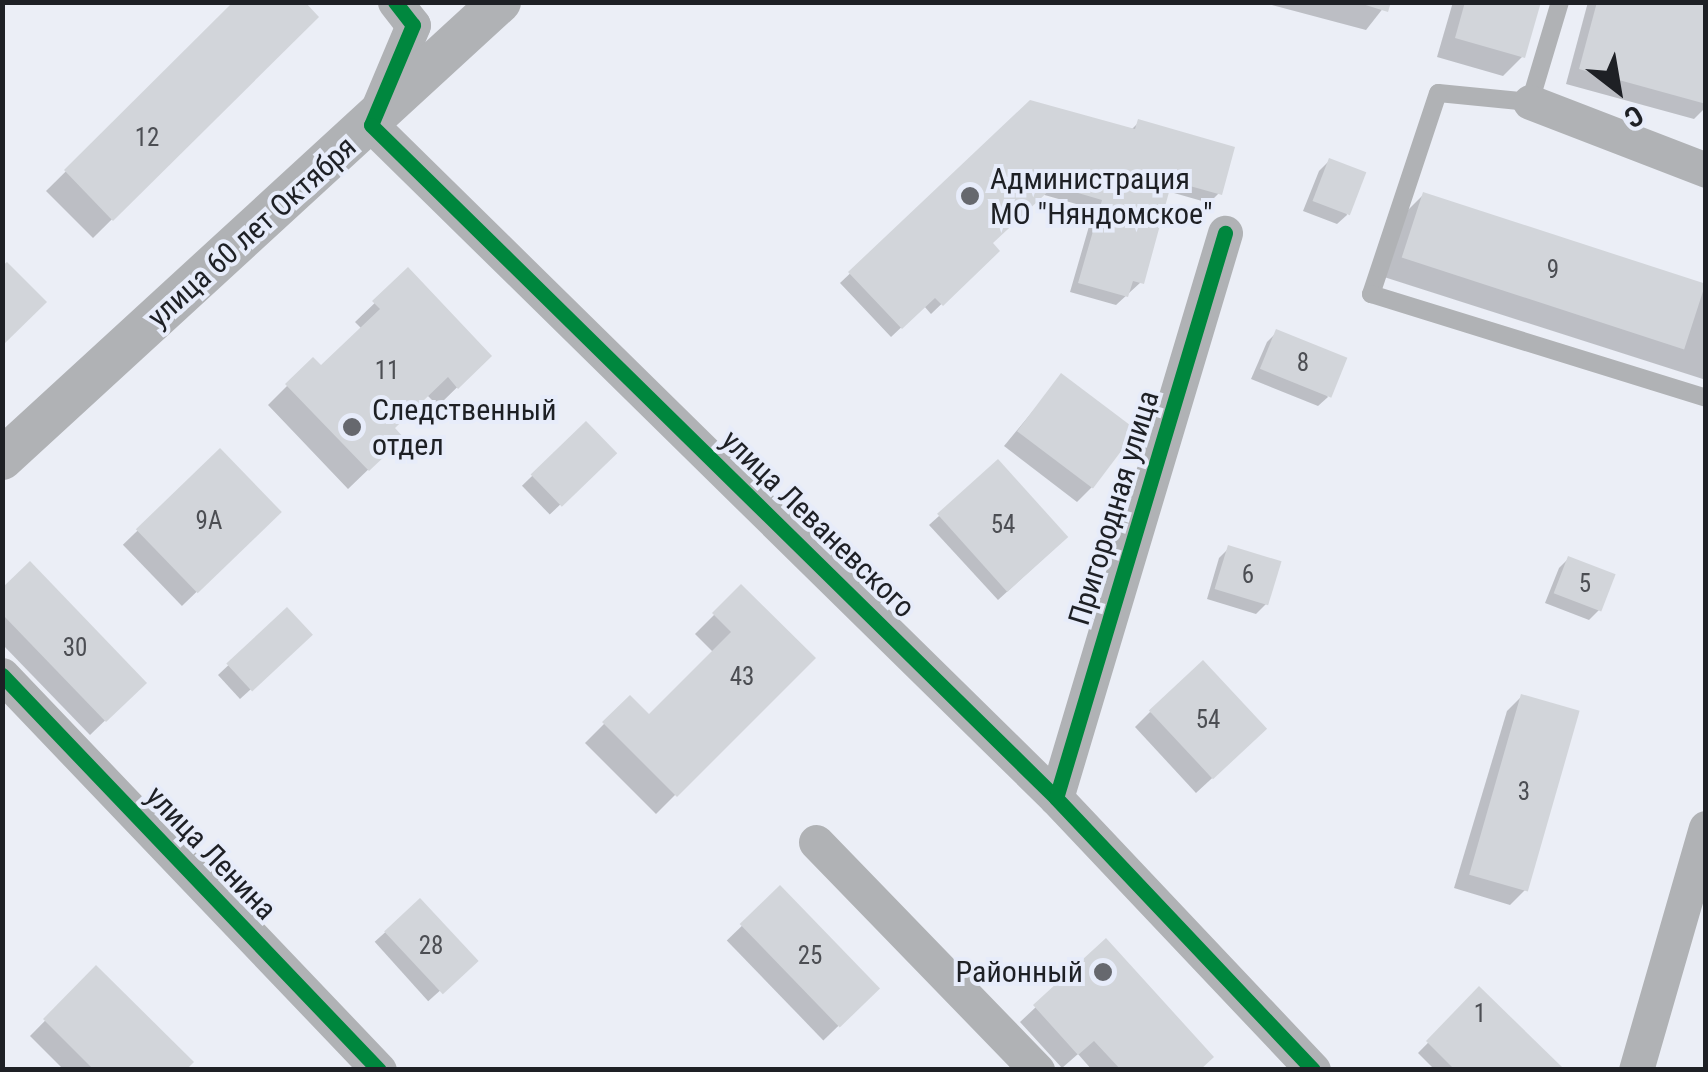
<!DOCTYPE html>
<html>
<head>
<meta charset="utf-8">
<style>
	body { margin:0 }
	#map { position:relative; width:1708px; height:1072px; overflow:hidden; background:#ebeef6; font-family:"Roboto Condensed",sans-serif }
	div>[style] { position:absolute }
	.shadow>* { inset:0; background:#0003; transform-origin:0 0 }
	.building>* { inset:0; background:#d2d5da; transform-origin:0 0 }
	.service>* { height:18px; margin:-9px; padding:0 9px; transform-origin:9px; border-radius:9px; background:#b0b2b5 }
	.minor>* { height:35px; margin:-17.5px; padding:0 17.5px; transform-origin:17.5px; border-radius:17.5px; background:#b0b2b5 }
	.tertiary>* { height:42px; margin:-21px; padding:0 21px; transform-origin:21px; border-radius:21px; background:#b0b2b5 }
	.cycleway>* { height:15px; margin:-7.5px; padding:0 7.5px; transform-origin:7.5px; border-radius:7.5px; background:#00873e }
	.dots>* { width:28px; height:28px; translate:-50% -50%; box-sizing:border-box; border:5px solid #e7ecfa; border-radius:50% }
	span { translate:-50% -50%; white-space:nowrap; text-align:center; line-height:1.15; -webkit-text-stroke:8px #e7ecfa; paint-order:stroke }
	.number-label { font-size:25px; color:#4c4e53 }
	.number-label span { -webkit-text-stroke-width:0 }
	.poi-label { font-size:30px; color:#1e2025 }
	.left { translate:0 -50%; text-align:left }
	.right { translate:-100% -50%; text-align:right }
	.street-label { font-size:30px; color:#1e2025 }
	.frame { position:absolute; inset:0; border:5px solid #1e2025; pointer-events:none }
	.north { position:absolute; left:1568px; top:40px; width:100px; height:100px; -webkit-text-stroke:8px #e7ecfa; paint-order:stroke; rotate:149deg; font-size:28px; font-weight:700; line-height:40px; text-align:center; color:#1e2025 }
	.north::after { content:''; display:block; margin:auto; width:35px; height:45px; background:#1e2025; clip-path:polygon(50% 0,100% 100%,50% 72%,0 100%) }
</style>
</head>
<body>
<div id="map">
	<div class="shadow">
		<i style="clip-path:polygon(237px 2px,316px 17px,93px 238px,46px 191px)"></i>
		<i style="clip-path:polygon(1261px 2px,1388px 2px,1366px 30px)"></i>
		<i style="clip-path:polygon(1453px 2px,1538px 2px,1522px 57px,1503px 76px,1437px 57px)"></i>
		<i style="clip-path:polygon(1588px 2px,1706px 2px,1706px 107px,1694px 119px,1566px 84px)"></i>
		<i style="clip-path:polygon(1031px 102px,1131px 130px,1139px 122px,1219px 193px,1209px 203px,1167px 191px,1141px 282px,1116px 305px,1070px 292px,1094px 209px,1041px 194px,990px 243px,997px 251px,931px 314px,924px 306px,891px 337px,840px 283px)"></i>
		<i style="clip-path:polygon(1329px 161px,1347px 215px,1337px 224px,1303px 211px,1319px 171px)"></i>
		<i style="clip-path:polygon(1423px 195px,1706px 285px,1706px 380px,1384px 277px,1404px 214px)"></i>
		<i style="clip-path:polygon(408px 271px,489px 356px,438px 406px,427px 395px,392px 428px,401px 438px,348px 489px,268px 405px,313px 360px,321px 368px,362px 329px,355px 322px)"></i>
		<i style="clip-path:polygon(1277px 332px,1328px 397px,1318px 406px,1251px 379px,1267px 342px)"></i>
		<i style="clip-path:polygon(1062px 376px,1092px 487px,1077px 502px,1004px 446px)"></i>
		<i style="left:586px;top:424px;width:40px;height:89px;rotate:46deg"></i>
		<i style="left:220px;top:451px;width:85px;height:135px;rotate:46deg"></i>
		<i style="clip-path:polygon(939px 516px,1056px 547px,998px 600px,929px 525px)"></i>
		<i style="clip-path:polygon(1229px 548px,1266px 604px,1256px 614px,1207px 599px,1219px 558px)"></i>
		<i style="clip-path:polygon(1569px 558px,1599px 610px,1589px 620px,1545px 603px,1559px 568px)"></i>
		<i style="clip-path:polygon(741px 588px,812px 658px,656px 814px,585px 743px,630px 698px,649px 717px,714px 653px,695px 634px)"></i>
		<i style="clip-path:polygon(2px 591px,144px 683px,90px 735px,2px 644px)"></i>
		<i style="clip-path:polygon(287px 610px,300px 645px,240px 699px,218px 675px)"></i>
		<i style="clip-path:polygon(1522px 696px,1525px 890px,1510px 905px,1454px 888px,1507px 711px)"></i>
		<i style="clip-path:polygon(1150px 712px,1249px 744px,1196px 793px,1135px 727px)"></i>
		<i style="left:780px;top:889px;width:139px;height:74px;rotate:46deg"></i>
		<i style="left:420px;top:901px;width:80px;height:61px;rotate:48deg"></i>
		<i style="clip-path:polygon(1105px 942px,1197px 1070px,1092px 1070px,1078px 1054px,1062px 1068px,1020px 1022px)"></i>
		<i style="clip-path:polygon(96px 969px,182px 1070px,64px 1070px,30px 1036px)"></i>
		<i style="clip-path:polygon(1480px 990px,1557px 1070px,1435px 1070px,1418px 1053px)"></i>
	</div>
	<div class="building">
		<i style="clip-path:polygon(233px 2px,305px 2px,319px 17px,113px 221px,64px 170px)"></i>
		<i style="clip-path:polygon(1356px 2px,1391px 2px,1388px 12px)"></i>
		<i style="clip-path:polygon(1465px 2px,1541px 2px,1525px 58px,1455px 38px)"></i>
		<i style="clip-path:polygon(1597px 2px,1706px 2px,1706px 104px,1579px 69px)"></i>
		<i style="clip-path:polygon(1030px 100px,1135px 129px,1138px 119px,1235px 147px,1222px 195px,1172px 181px,1144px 284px,1133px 281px,1128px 297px,1078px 283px,1102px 200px,1054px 186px,993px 243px,1000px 251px,943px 306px,935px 298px,902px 329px,848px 272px)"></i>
		<i style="left:1329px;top:158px;width:40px;height:46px;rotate:21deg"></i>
		<i style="left:1423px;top:192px;width:297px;height:69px;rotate:18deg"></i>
		<i style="clip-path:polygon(7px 262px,47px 302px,2px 346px,2px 266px)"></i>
		<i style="clip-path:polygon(408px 267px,492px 356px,458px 389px,448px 377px,395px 428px,404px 438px,369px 471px,285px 384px,313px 357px,321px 365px,380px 309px,372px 301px)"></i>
		<i style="left:1276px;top:329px;width:77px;height:43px;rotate:22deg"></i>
		<i style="left:1061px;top:373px;width:95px;height:73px;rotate:37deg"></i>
		<i style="left:586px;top:421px;width:45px;height:77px;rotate:46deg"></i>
		<i style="left:220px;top:448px;width:89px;height:117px;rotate:46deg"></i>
		<i style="left:998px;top:459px;width:105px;height:82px;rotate:48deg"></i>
		<i style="left:1228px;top:545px;width:56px;height:46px;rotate:17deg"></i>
		<i style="left:1568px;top:556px;width:51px;height:40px;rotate:21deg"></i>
		<i style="clip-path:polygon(30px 561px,147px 683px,106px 722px,2px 614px,2px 588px)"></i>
		<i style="clip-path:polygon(741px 584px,816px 658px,677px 797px,602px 722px,630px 695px,649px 714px,731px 632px,712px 613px)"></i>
		<i style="left:287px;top:607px;width:38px;height:83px;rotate:47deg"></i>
		<i style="left:1203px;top:660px;width:94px;height:74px;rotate:47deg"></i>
		<i style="left:1521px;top:694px;width:61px;height:188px;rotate:16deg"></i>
		<i style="left:780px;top:885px;width:144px;height:56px;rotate:46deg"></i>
		<i style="left:420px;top:898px;width:86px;height:49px;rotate:47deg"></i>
		<i style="clip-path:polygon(1106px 938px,1214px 1057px,1200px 1070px,1121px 1070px,1094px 1041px,1078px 1055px,1033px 1005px)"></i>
		<i style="clip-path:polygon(96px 965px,194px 1062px,186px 1070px,94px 1070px,43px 1019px)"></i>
		<i style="clip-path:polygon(1479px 986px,1562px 1067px,1560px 1070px,1455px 1070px,1426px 1041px)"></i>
	</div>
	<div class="service">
		<i style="left:1560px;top:2px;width:104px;rotate:106.7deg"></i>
		<i style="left:1530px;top:102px;width:92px;rotate:-174.4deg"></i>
		<i style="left:1438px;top:93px;width:212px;rotate:108.4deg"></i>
		<i style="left:1371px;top:294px;width:351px;rotate:17.2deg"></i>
	</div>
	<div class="minor">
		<i style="left:395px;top:2px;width:29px;rotate:52deg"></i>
		<i style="left:413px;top:25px;width:108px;rotate:112.8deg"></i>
		<i style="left:371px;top:125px;width:960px;rotate:44.49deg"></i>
		<i style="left:1056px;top:798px;width:374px;rotate:46.6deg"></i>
		<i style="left:1530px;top:102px;width:189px;rotate:21.1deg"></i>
		<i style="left:2px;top:675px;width:546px;rotate:46.34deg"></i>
		<i style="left:1056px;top:798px;width:590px;rotate:-73.35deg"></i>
		<i style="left:816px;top:842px;width:318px;rotate:45.9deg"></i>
		<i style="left:1636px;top:1070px;width:252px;rotate:-73.9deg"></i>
	</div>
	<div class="tertiary">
		<i style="left:2px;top:459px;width:676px;rotate:-42.54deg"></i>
	</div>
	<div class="cycleway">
		<i style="left:395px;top:2px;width:29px;rotate:52deg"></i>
		<i style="left:413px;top:25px;width:108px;rotate:112.8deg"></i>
		<i style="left:371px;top:125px;width:960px;rotate:44.49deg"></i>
		<i style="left:1056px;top:798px;width:374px;rotate:46.6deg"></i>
		<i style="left:2px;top:675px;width:546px;rotate:46.34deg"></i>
		<i style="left:1056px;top:798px;width:590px;rotate:-73.35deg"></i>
	</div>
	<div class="dots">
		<i style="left:970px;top:196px;background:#66686e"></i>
		<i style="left:352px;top:427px;background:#66686e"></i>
		<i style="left:1103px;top:972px;background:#66686e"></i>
	</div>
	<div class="number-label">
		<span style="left:147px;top:138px">12</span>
		<span style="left:1553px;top:270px">9</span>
		<span style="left:1303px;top:363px">8</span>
		<span style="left:387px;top:371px">11</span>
		<span style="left:209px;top:521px">9А</span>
		<span style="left:1003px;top:525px">54</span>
		<span style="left:1248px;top:575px">6</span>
		<span style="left:1585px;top:584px">5</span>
		<span style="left:75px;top:648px">30</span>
		<span style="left:742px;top:677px">43</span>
		<span style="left:1208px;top:720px">54</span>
		<span style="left:1524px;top:792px">3</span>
		<span style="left:431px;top:946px">28</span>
		<span style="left:810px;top:956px">25</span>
		<span style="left:1480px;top:1014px">1</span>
	</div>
	<div class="poi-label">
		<span class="left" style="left:990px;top:196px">Администрация<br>МО "Няндомское"</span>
		<span class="left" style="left:372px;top:427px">Следственный<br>отдел</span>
		<span class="right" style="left:1083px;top:972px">Районный</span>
	</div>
	<div class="street-label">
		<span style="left:252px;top:232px;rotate:-42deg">улица 60 лет Октября</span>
		<span style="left:1114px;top:508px;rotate:-73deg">Пригородная улица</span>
		<span style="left:818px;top:524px;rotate:44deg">улица Леваневского</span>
		<span style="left:211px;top:853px;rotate:46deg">улица Ленина</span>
	</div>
	<div class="frame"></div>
	<div class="north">С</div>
</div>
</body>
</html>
